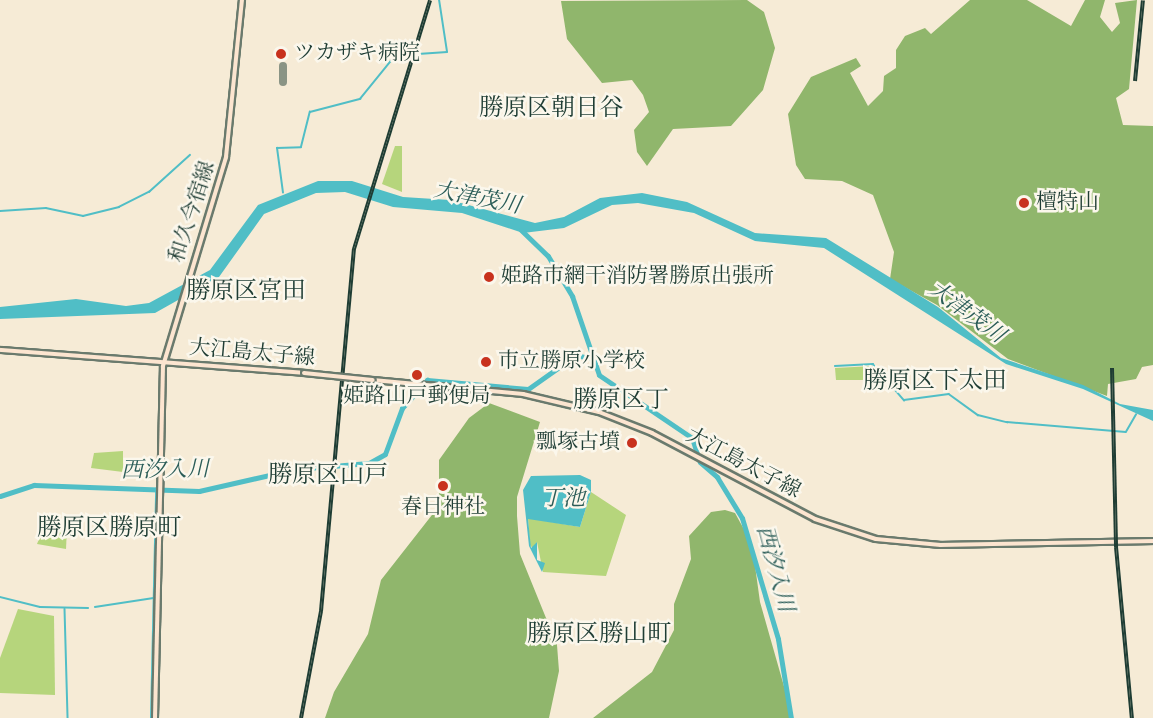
<!DOCTYPE html>
<html>
<head>
<meta charset="utf-8">
<style>
	body { margin:0 }
	#map { position:relative; width:1153px; height:718px; overflow:hidden; background:#f6ebd6; font-family:"Old Standard TT","Noto Serif JP",serif }
	div>[style] { position:absolute }
	.green>* { inset:0; background:#b6d57c }
	.forest>* { inset:0; background:#90b66c }
	.water>* { inset:0; background:#50bec6 }
	.stream>* { height:1.5px; margin:-0.75px; padding:0 0.75px; transform-origin:0.75px; border-radius:0.75px; background:#50bec6 }
	.river>* { height:5px; margin:-2.5px; padding:0 2.5px; transform-origin:2.5px; border-radius:2.5px; background:#50bec6 }
	.taxiway>* { height:8px; margin:-4px; padding:0 4px; transform-origin:4px; border-radius:4px; background:#8a9485 }
	.roads { filter:drop-shadow(2px 0 #6a7a6d) drop-shadow(-2px 0 #6a7a6d) drop-shadow(0 2px #6a7a6d) drop-shadow(0 -2px #6a7a6d) }
	.secondary>* { height:4px; margin:-2px; padding:0 2px; transform-origin:2px; border-radius:2px; background:#fce5d0 }
	.rail>* { height:4px; margin-top:-2px; transform-origin:0; background:repeating-linear-gradient(90deg,#fbf7ec 0 4.5px,#1f3d34 0 9px); box-sizing:border-box; border-block:2px solid #1f3d34 }
	.bridges { filter:drop-shadow(2px 0 #6a7a6d) drop-shadow(-2px 0 #6a7a6d) drop-shadow(0 2px #6a7a6d) drop-shadow(0 -2px #6a7a6d) }
	.secondary-bridge>* { height:4px; margin:-2px; padding:0 2px; transform-origin:2px; border-radius:2px; background:#fce5d0 }
	.dots>* { width:16px; height:16px; translate:-50% -50%; box-sizing:border-box; border:3px solid #fbf7ec; border-radius:50% }
	span { translate:-50% -50%; white-space:nowrap; text-align:center; line-height:1.15; -webkit-text-stroke:5px #fbf7ec; paint-order:stroke }
	.poi-label { font-size:21px; color:#1f3d34 }
	.left { translate:0 -50%; text-align:left }
	.right { translate:-100% -50%; text-align:right }
	.street-label { font-size:21px; color:#1f3d34 }
	.water-label { font-size:22px; color:#2b5d58; font-style:italic }
	.quarter-label { font-size:24px; color:#1f3d34 }
</style>
</head>
<body>
<div id="map">
	<div class="green">
		<i style="clip-path:polygon(395px 146px,402px 146px,402px 192px,382px 184px)"></i>
		<i style="clip-path:polygon(873px 366px,881px 380px,836px 380px,835px 368px)"></i>
		<i style="clip-path:polygon(123px 451px,123px 472px,91px 468px,94px 453px)"></i>
		<i style="clip-path:polygon(591px 492px,626px 515px,606px 576px,543px 572px,537px 542px,534px 550px,530px 545px,528px 518px,580px 527px)"></i>
		<i style="clip-path:polygon(67px 528px,66px 549px,37px 544px,43px 529px)"></i>
		<i style="clip-path:polygon(18px 609px,54px 616px,55px 695px,0 693px,0 658px)"></i>
	</div>
	<div class="forest">
		<i style="clip-path:polygon(747px 0,764px 12px,775px 48px,763px 90px,731px 126px,673px 129px,647px 166px,637px 152px,634px 130px,649px 112px,643px 95px,632px 80px,602px 83px,567px 39px,561px 1px)"></i>
		<i style="clip-path:polygon(970px 0,1027px 0,1071px 26px,1085px 0,1105px 0,1100px 17px,1112px 32px,1120px 23px,1115px 3px,1137px 0,1129px 89px,1116px 98px,1123px 125px,1153px 126px,1153px 365px,1142px 367px,1136px 379px,1108px 384px,1107px 396px,1008px 359px,937px 305px,890px 279px,894px 252px,873px 195px,842px 181px,805px 179px,796px 165px,788px 114px,811px 77px,856px 58px,861px 66px,850px 73px,868px 106px,883px 91px,884px 76px,896px 68px,896px 50px,905px 36px,925px 28px,931px 34px)"></i>
		<i style="clip-path:polygon(489px 403px,540px 422px,517px 497px,517px 516px,520px 554px,557px 645px,559px 671px,549px 718px,325px 718px,334px 692px,368px 634px,381px 580px,439px 506px,439px 460px,469px 418px)"></i>
		<i style="clip-path:polygon(725px 510px,735px 513px,752px 544px,760px 602px,793px 718px,593px 718px,652px 672px,674px 630px,674px 604px,691px 559px,689px 536px,711px 512px)"></i>
	</div>
	<div class="water">
		<i style="clip-path:polygon(318px 181px,352px 181px,403px 197px,450px 200px,535px 223px,564px 217px,600px 198px,642px 193px,687px 202px,755px 233px,826px 238px,938px 307px,1001px 358px,1083px 385px,1120px 404px,1153px 410px,1153px 421px,1083px 389px,1006px 364px,824px 248px,755px 241px,694px 213px,638px 203px,612px 205px,564px 228px,523px 233px,462px 213px,393px 207px,345px 192px,316px 193px,264px 214px,219px 277px,155px 313px,0 319px,0 307px,76px 299px,126px 306px,149px 303px,210px 270px,258px 205px)"></i>
		<i style="clip-path:polygon(580px 475px,591px 480px,591px 492px,580px 527px,528px 519px,531px 548px,537px 542px,537px 560px,545px 563px,542px 572px,529px 546px,523px 490px,531px 476px)"></i>
	</div>
	<div class="stream">
		<i style="left:418px;top:54px;width:29px;rotate:-4deg"></i>
		<i style="left:447px;top:52px;width:53px;rotate:-98.7deg"></i>
		<i style="left:283px;top:193px;width:45px;rotate:-97.6deg"></i>
		<i style="left:277px;top:148px;width:24px;rotate:-2deg"></i>
		<i style="left:301px;top:147px;width:36px;rotate:-76deg"></i>
		<i style="left:310px;top:112px;width:52px;rotate:-14.6deg"></i>
		<i style="left:360px;top:99px;width:54px;rotate:-51deg"></i>
		<i style="left:0;top:211px;width:46px;rotate:-3.7deg"></i>
		<i style="left:46px;top:208px;width:38px;rotate:12deg"></i>
		<i style="left:83px;top:216px;width:37px;rotate:-14deg"></i>
		<i style="left:119px;top:207px;width:34px;rotate:-27deg"></i>
		<i style="left:149px;top:192px;width:55px;rotate:-42.1deg"></i>
		<i style="left:835px;top:366px;width:38px;rotate:-3deg"></i>
		<i style="left:873px;top:364px;width:48px;rotate:49.3deg"></i>
		<i style="left:904px;top:400px;width:45px;rotate:-7.6deg"></i>
		<i style="left:949px;top:394px;width:36px;rotate:36deg"></i>
		<i style="left:978px;top:415px;width:30px;rotate:14deg"></i>
		<i style="left:1007px;top:422px;width:119px;rotate:4.8deg"></i>
		<i style="left:1126px;top:432px;width:20px;rotate:-60deg"></i>
		<i style="left:0;top:498px;width:2px;rotate:-63deg"></i>
		<i style="left:0;top:597px;width:41px;rotate:14deg"></i>
		<i style="left:40px;top:607px;width:48px;rotate:1.2deg"></i>
		<i style="left:95px;top:607px;width:59px;rotate:-8.8deg"></i>
		<i style="left:65px;top:609px;width:109px;rotate:88.4deg"></i>
		<i style="left:151px;top:718px;width:229px;rotate:-88.7deg"></i>
	</div>
	<div class="river">
		<i style="left:521px;top:230px;width:37px;rotate:44deg"></i>
		<i style="left:548px;top:256px;width:47px;rotate:59deg"></i>
		<i style="left:572px;top:296px;width:83px;rotate:71.1deg"></i>
		<i style="left:599px;top:375px;width:112px;rotate:34.1deg"></i>
		<i style="left:692px;top:438px;width:25px;rotate:72deg"></i>
		<i style="left:700px;top:462px;width:23px;rotate:41deg"></i>
		<i style="left:717px;top:477px;width:48px;rotate:58.6deg"></i>
		<i style="left:742px;top:518px;width:126px;rotate:73.4deg"></i>
		<i style="left:778px;top:639px;width:80px;rotate:80.7deg"></i>
		<i style="left:0;top:496px;width:36px;rotate:-18deg"></i>
		<i style="left:34px;top:485px;width:165px;rotate:2.1deg"></i>
		<i style="left:199px;top:491px;width:99px;rotate:-12.8deg"></i>
		<i style="left:296px;top:469px;width:73px;rotate:-4.7deg"></i>
		<i style="left:369px;top:463px;width:18px;rotate:-29deg"></i>
		<i style="left:385px;top:454px;width:49px;rotate:-69.7deg"></i>
		<i style="left:402px;top:408px;width:38px;rotate:-48deg"></i>
		<i style="left:427px;top:380px;width:101px;rotate:5.1deg"></i>
		<i style="left:528px;top:389px;width:59px;rotate:-35.3deg"></i>
		<i style="left:576px;top:355px;width:17px;rotate:13deg"></i>
	</div>
	<div class="taxiway">
		<i style="left:283px;top:82px;width:16px;rotate:-90deg"></i>
	</div>
	<div class="roads">
		<div class="secondary">
			<i style="left:0;top:350px;width:305px;rotate:4.3deg"></i>
			<i style="left:373px;top:380px;width:151px;rotate:5.3deg"></i>
			<i style="left:523px;top:394px;width:78px;rotate:13.3deg"></i>
			<i style="left:599px;top:412px;width:57px;rotate:21.6deg"></i>
			<i style="left:652px;top:433px;width:184px;rotate:27.8deg"></i>
			<i style="left:815px;top:519px;width:64px;rotate:18.2deg"></i>
			<i style="left:876px;top:539px;width:65px;rotate:5.3deg"></i>
			<i style="left:941px;top:545px;width:212px;rotate:-1.1deg"></i>
			<i style="left:155px;top:718px;width:352px;rotate:-88.7deg"></i>
			<i style="left:163px;top:366px;width:218px;rotate:-73.2deg"></i>
			<i style="left:226px;top:157px;width:158px;rotate:-84.2deg"></i>
		</div>
	</div>
	<div class="rail">
		<i style="left:1135px;top:81px;width:81px;rotate:-84.4deg"></i>
		<i style="left:1112px;top:368px;width:179px;rotate:88.7deg"></i>
		<i style="left:1116px;top:547px;width:172px;rotate:84.7deg"></i>
		<i style="left:301px;top:718px;width:109px;rotate:-79.4deg"></i>
		<i style="left:321px;top:611px;width:364px;rotate:-84.8deg"></i>
		<i style="left:354px;top:249px;width:260px;rotate:-73deg"></i>
	</div>
	<div class="bridges">
		<div class="secondary-bridge">
			<i style="left:304px;top:373px;width:69px;rotate:5.8deg"></i>
		</div>
	</div>
	<div class="dots">
		<i style="left:281px;top:54px;background:#c8321e"></i>
		<i style="left:1024px;top:203px;background:#c8321e"></i>
		<i style="left:489px;top:277px;background:#c8321e"></i>
		<i style="left:486px;top:362px;background:#c8321e"></i>
		<i style="left:417px;top:375px;background:#c8321e"></i>
		<i style="left:632px;top:443px;background:#c8321e"></i>
		<i style="left:443px;top:486px;background:#c8321e"></i>
	</div>
	<div class="poi-label">
		<span class="left" style="left:294px;top:54px">ツカザキ病院</span>
		<span class="left" style="left:1036px;top:203px">檀特山</span>
		<span class="left" style="left:501px;top:277px">姫路市網干消防署勝原出張所</span>
		<span class="left" style="left:498px;top:362px">市立勝原小学校</span>
		<span style="left:417px;top:397px">姫路山戸郵便局</span>
		<span class="right" style="left:620px;top:443px">瓢塚古墳</span>
		<span style="left:443px;top:508px">春日神社</span>
	</div>
	<div class="street-label">
		<span style="left:193px;top:212px;rotate:-72deg">和久今宿線</span>
		<span style="left:252px;top:354px;rotate:5deg">大江島太子線</span>
		<span style="left:743px;top:464px;rotate:28deg">大江島太子線</span>
	</div>
	<div class="water-label">
		<span style="left:477px;top:199px;rotate:11deg">大津茂川</span>
		<span style="left:966px;top:313px;rotate:36deg">大津茂川</span>
		<span style="left:165px;top:471px;rotate:-1deg">西汐入川</span>
		<span style="left:563px;top:500px">丁池</span>
		<span style="left:774px;top:569px;rotate:75deg">西汐入川</span>
	</div>
	<div class="quarter-label">
		<span style="left:551px;top:110px">勝原区朝日谷</span>
		<span style="left:246px;top:293px">勝原区宮田</span>
		<span style="left:935px;top:383px">勝原区下太田</span>
		<span style="left:621px;top:402px">勝原区丁</span>
		<span style="left:328px;top:477px">勝原区山戸</span>
		<span style="left:109px;top:530px">勝原区勝原町</span>
		<span style="left:599px;top:636px">勝原区勝山町</span>
	</div>
</div>
</body>
</html>
